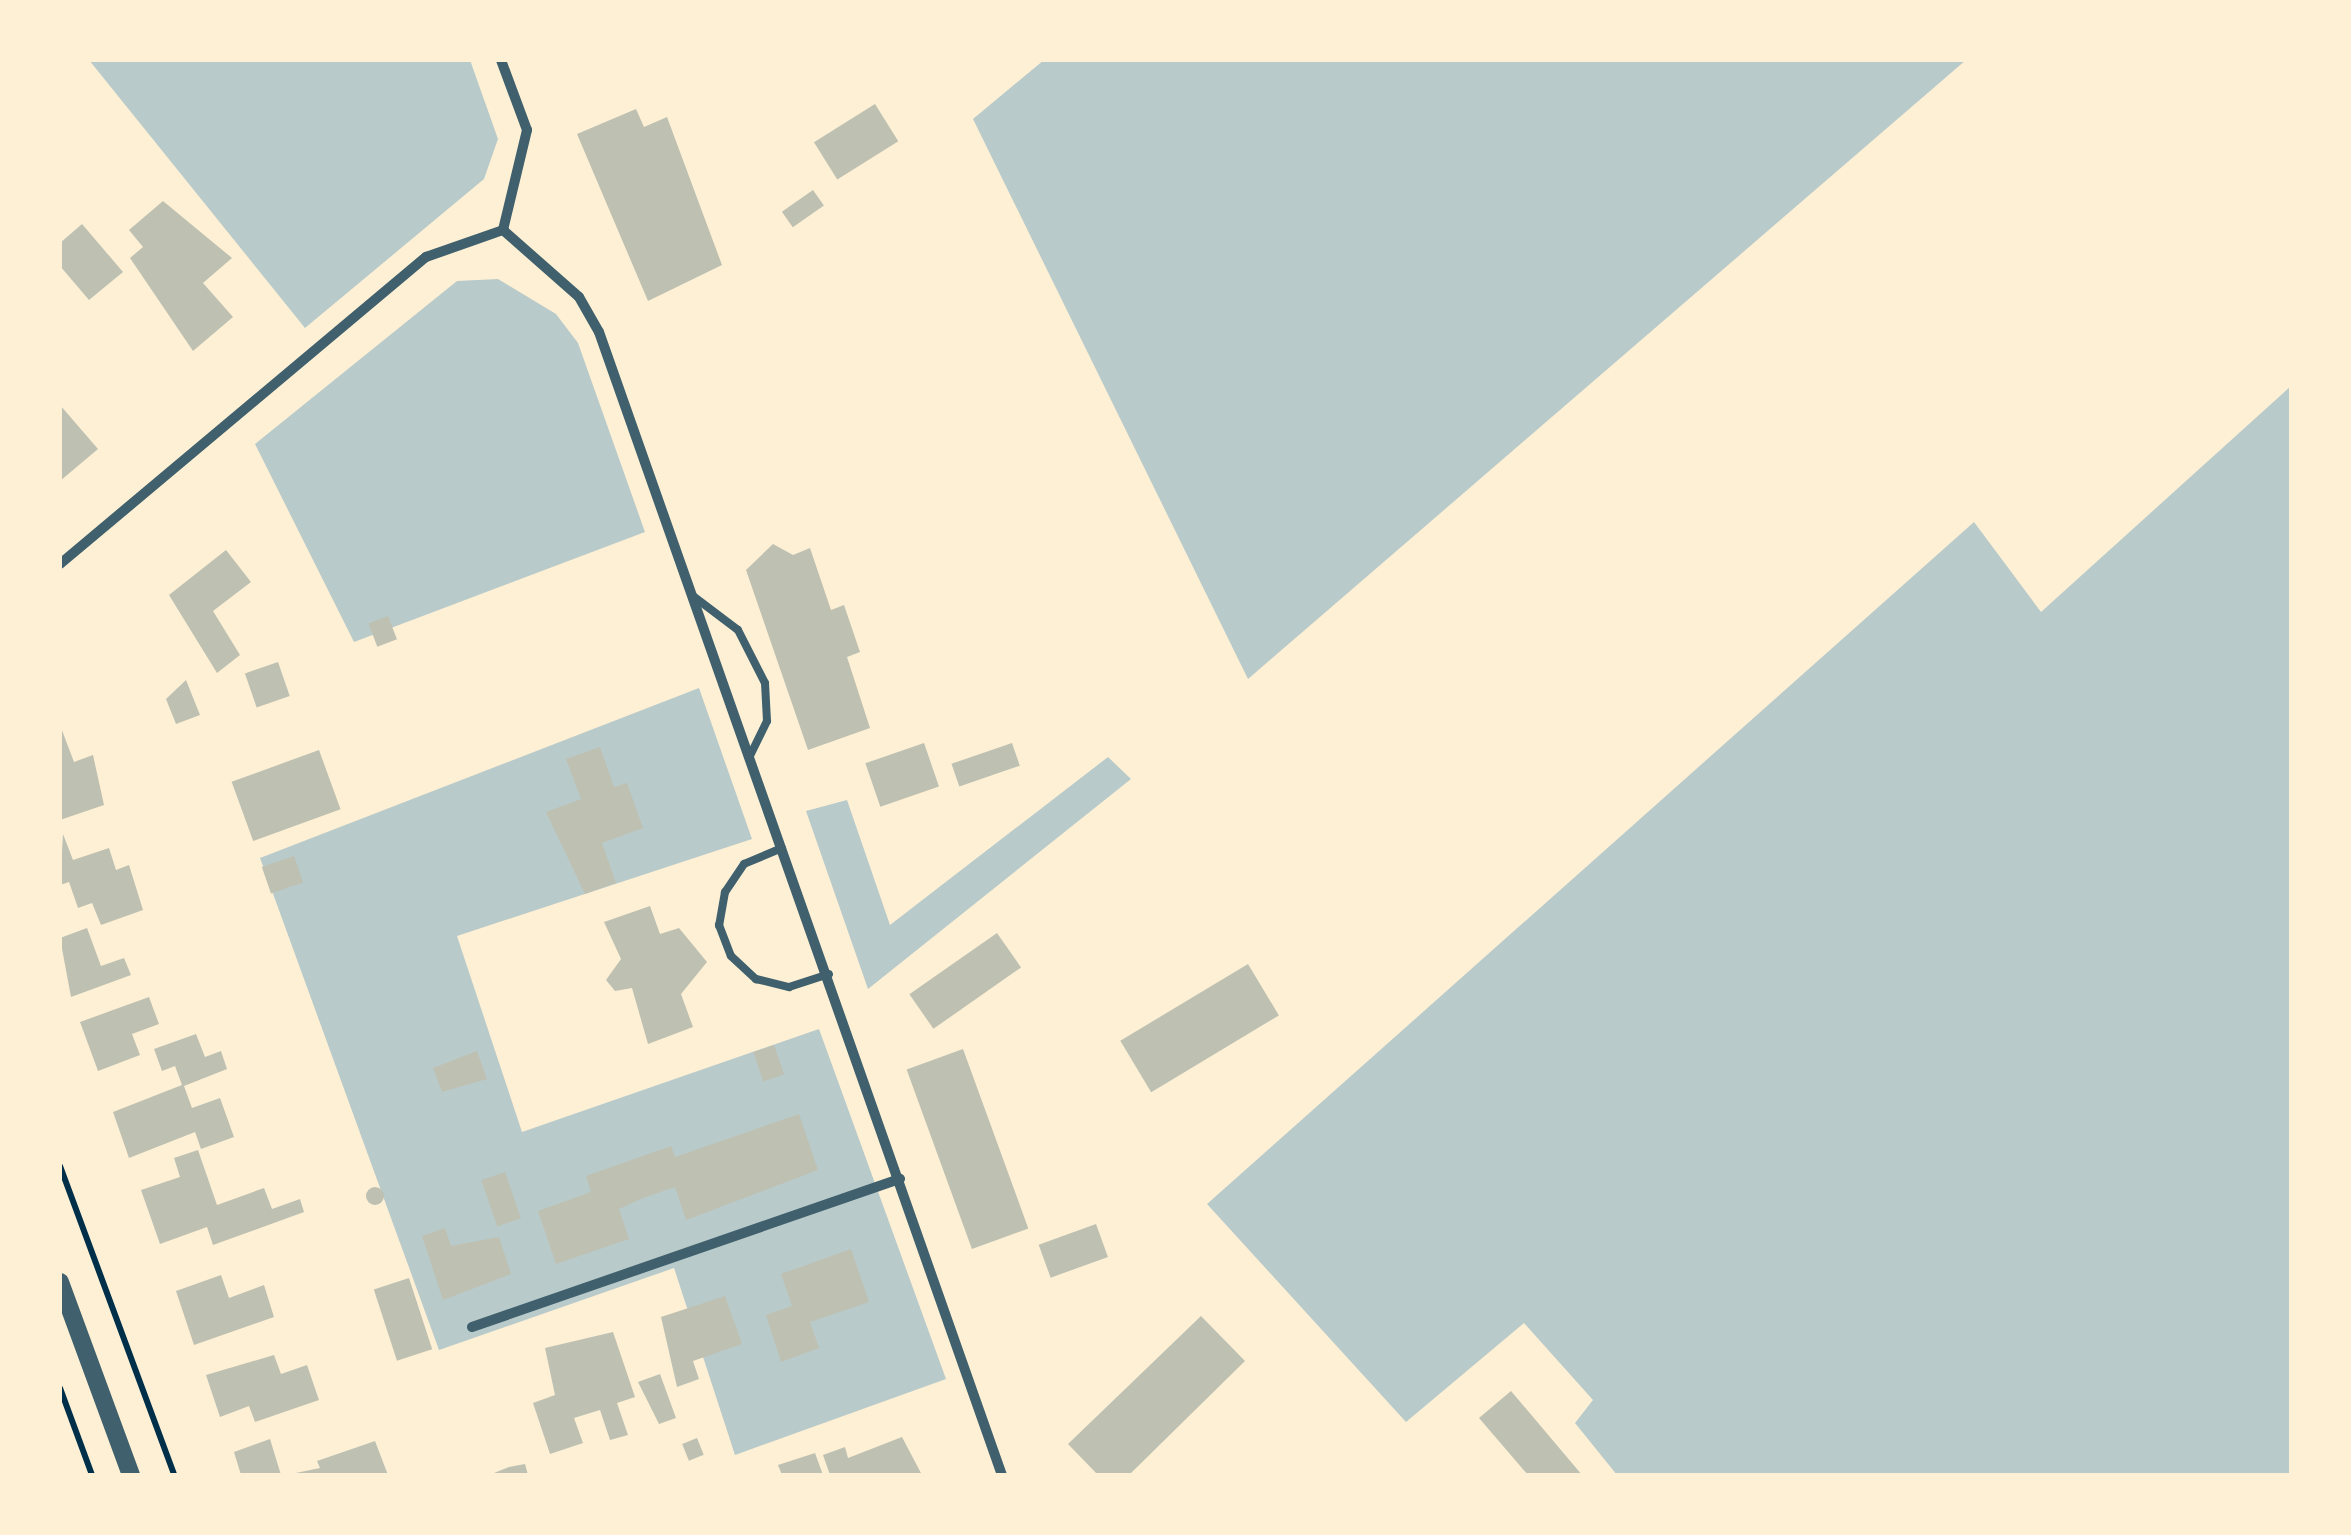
<!DOCTYPE html>
<html>
<head>
<meta charset="utf-8">
<style>
	body { margin:0 }
	#map { position:relative; width:2351px; height:1535px; overflow:hidden; background:#fdf0d5; font-family:Overpass,sans-serif }
	div>[style] { position:absolute }
	.green>* { inset:0; background:#b9caca }
	.building>* { inset:0; background:#bec0b2; transform-origin:0 0 }
	.round { border-radius:50% }
	.path>* { height:6px; margin:-3px; padding:0 3px; transform-origin:3px; border-radius:3px; background:#003049 }
	.service>* { height:8px; margin:-4px; padding:0 4px; transform-origin:4px; border-radius:4px; background:#3f606c }
	.minor>* { height:10px; margin:-5px; padding:0 5px; transform-origin:5px; border-radius:5px; background:#3f606c }
	.tertiary>* { height:18px; margin:-9px; padding:0 9px; transform-origin:9px; border-radius:9px; background:#3f606c }
	span { translate:-50% -50%; white-space:nowrap; text-align:center; line-height:1.15; -webkit-text-stroke:9px #fdf0d5; paint-order:stroke }
	.frame { position:absolute; inset:0; border:62px solid #fdf0d5; pointer-events:none }
</style>
</head>
<body>
<div id="map">
	<div class="green">
		<i style="clip-path:polygon(89px 60px,470px 60px,498px 139px,484px 179px,305px 328px)"></i>
		<i style="clip-path:polygon(1044px 60px,1966px 60px,1248px 679px,973px 119px)"></i>
		<i style="clip-path:polygon(498px 279px,556px 314px,578px 343px,645px 532px,354px 642px,255px 444px,457px 281px)"></i>
		<i style="clip-path:polygon(2291px 386px,2291px 1475px,1617px 1475px,1575px 1423px,1593px 1400px,1524px 1323px,1406px 1422px,1207px 1204px,1974px 522px,2041px 612px)"></i>
		<i style="clip-path:polygon(699px 688px,752px 839px,457px 936px,522px 1132px,819px 1029px,946px 1379px,735px 1455px,674px 1268px,439px 1350px,260px 858px)"></i>
		<i style="clip-path:polygon(1108px 757px,1131px 779px,868px 989px,806px 811px,847px 800px,890px 925px)"></i>
	</div>
	<div class="building">
		<i style="left:875px;top:104px;width:44px;height:72px;rotate:58deg"></i>
		<i style="clip-path:polygon(636px 109px,644px 127px,667px 117px,722px 265px,648px 301px,577px 134px)"></i>
		<i style="left:813px;top:190px;width:19px;height:38px;rotate:55deg"></i>
		<i style="clip-path:polygon(163px 201px,232px 258px,203px 283px,233px 317px,193px 351px,130px 258px,143px 247px,129px 230px)"></i>
		<i style="clip-path:polygon(82px 224px,123px 272px,89px 300px,60px 266px,60px 243px)"></i>
		<i style="clip-path:polygon(60px 405px,98px 449px,60px 481px)"></i>
		<i style="clip-path:polygon(773px 544px,793px 555px,810px 548px,831px 610px,844px 605px,860px 652px,847px 657px,870px 728px,808px 750px,746px 570px)"></i>
		<i style="clip-path:polygon(226px 550px,251px 582px,213px 611px,240px 655px,217px 673px,169px 595px)"></i>
		<i style="left:388px;top:616px;width:25px;height:21px;rotate:69deg"></i>
		<i style="left:278px;top:662px;width:36px;height:35px;rotate:71deg"></i>
		<i style="clip-path:polygon(186px 680px,200px 715px,176px 724px,166px 699px)"></i>
		<i style="clip-path:polygon(60px 725px,74px 762px,93px 755px,104px 805px,60px 820px)"></i>
		<i style="left:924px;top:743px;width:46px;height:62px;rotate:71deg"></i>
		<i style="left:1012px;top:743px;width:24px;height:64px;rotate:71deg"></i>
		<i style="clip-path:polygon(600px 747px,614px 787px,627px 783px,643px 828px,602px 843px,616px 883px,585px 894px,546px 812px,581px 799px,566px 759px)"></i>
		<i style="left:319px;top:750px;width:63px;height:93px;rotate:70deg"></i>
		<i style="clip-path:polygon(63px 834px,73px 860px,109px 848px,116px 870px,129px 865px,143px 910px,101px 925px,92px 903px,78px 908px,69px 882px,60px 885px)"></i>
		<i style="left:294px;top:856px;width:28px;height:34px;rotate:71deg"></i>
		<i style="clip-path:polygon(650px 906px,660px 934px,679px 928px,707px 962px,681px 994px,693px 1027px,648px 1044px,632px 988px,615px 991px,606px 980px,621px 959px,604px 922px)"></i>
		<i style="clip-path:polygon(87px 928px,101px 966px,124px 958px,131px 975px,71px 997px,60px 938px)"></i>
		<i style="left:997px;top:933px;width:42px;height:107px;rotate:55deg"></i>
		<i style="left:1248px;top:964px;width:60px;height:149px;rotate:59deg"></i>
		<i style="clip-path:polygon(149px 997px,159px 1024px,132px 1034px,140px 1055px,98px 1071px,80px 1022px)"></i>
		<i style="clip-path:polygon(196px 1034px,205px 1057px,221px 1051px,227px 1069px,184px 1086px,192px 1108px,220px 1098px,234px 1137px,201px 1149px,195px 1132px,129px 1158px,113px 1112px,182px 1085px,175px 1066px,162px 1071px,154px 1049px)"></i>
		<i style="left:774px;top:1045px;width:31px;height:22px;rotate:71deg"></i>
		<i style="left:963px;top:1049px;width:191px;height:60px;rotate:70deg"></i>
		<i style="clip-path:polygon(477px 1051px,487px 1079px,442px 1092px,433px 1068px)"></i>
		<i style="clip-path:polygon(799px 1114px,818px 1170px,686px 1220px,675px 1187px,643px 1198px,619px 1209px,629px 1239px,556px 1264px,538px 1211px,591px 1192px,586px 1176px,671px 1146px,675px 1157px)"></i>
		<i style="clip-path:polygon(198px 1150px,217px 1205px,264px 1188px,272px 1209px,300px 1199px,304px 1212px,213px 1245px,207px 1227px,160px 1244px,141px 1190px,180px 1177px,174px 1158px)"></i>
		<i style="left:505px;top:1172px;width:49px;height:25px;rotate:71deg"></i>
		<i class="round" style="left:366px;top:1187px;width:18px;height:18px"></i>
		<i style="left:1096px;top:1224px;width:35px;height:61px;rotate:70deg"></i>
		<i style="clip-path:polygon(445px 1228px,451px 1246px,499px 1237px,511px 1274px,443px 1300px,422px 1236px)"></i>
		<i style="clip-path:polygon(851px 1249px,869px 1302px,810px 1322px,819px 1348px,781px 1362px,766px 1315px,792px 1306px,781px 1274px)"></i>
		<i style="clip-path:polygon(221px 1275px,229px 1298px,264px 1285px,274px 1317px,194px 1345px,176px 1291px)"></i>
		<i style="left:409px;top:1278px;width:75px;height:37px;rotate:72deg"></i>
		<i style="clip-path:polygon(725px 1296px,742px 1344px,693px 1361px,699px 1379px,677px 1387px,661px 1317px)"></i>
		<i style="clip-path:polygon(1201px 1316px,1245px 1361px,1129px 1475px,1098px 1475px,1068px 1444px)"></i>
		<i style="clip-path:polygon(613px 1332px,635px 1397px,617px 1403px,628px 1435px,610px 1440px,600px 1410px,574px 1418px,583px 1443px,550px 1454px,533px 1403px,555px 1395px,545px 1348px)"></i>
		<i style="clip-path:polygon(274px 1355px,281px 1374px,307px 1365px,319px 1400px,255px 1422px,249px 1406px,220px 1417px,206px 1375px)"></i>
		<i style="clip-path:polygon(660px 1374px,676px 1418px,659px 1424px,638px 1382px)"></i>
		<i style="clip-path:polygon(1511px 1391px,1522px 1404px,1582px 1475px,1528px 1475px,1479px 1418px)"></i>
		<i style="clip-path:polygon(902px 1437px,922px 1475px,830px 1475px,823px 1455px,845px 1447px,848px 1458px)"></i>
		<i style="left:697px;top:1438px;width:18px;height:16px;rotate:68deg"></i>
		<i style="clip-path:polygon(270px 1439px,281px 1475px,241px 1475px,234px 1452px)"></i>
		<i style="clip-path:polygon(375px 1441px,388px 1475px,286px 1475px,320px 1468px,317px 1461px)"></i>
		<i style="clip-path:polygon(815px 1453px,823px 1475px,782px 1475px,778px 1465px)"></i>
		<i style="clip-path:polygon(525px 1464px,528px 1475px,489px 1475px,509px 1467px)"></i>
	</div>
	<div class="path">
		<i style="left:60px;top:1166px;width:329px;rotate:69.7deg"></i>
		<i style="left:60px;top:1388px;width:93px;rotate:69.8deg"></i>
	</div>
	<div class="service">
		<i style="left:693px;top:596px;width:56px;rotate:37.1deg"></i>
		<i style="left:738px;top:630px;width:59px;rotate:63deg"></i>
		<i style="left:765px;top:683px;width:38px;rotate:87deg"></i>
		<i style="left:767px;top:721px;width:39px;rotate:116deg"></i>
		<i style="left:782px;top:848px;width:41px;rotate:157.2deg"></i>
		<i style="left:744px;top:864px;width:34px;rotate:124deg"></i>
		<i style="left:725px;top:892px;width:34px;rotate:100deg"></i>
		<i style="left:719px;top:925px;width:33px;rotate:69deg"></i>
		<i style="left:731px;top:956px;width:34px;rotate:43deg"></i>
		<i style="left:756px;top:979px;width:34px;rotate:14deg"></i>
		<i style="left:789px;top:987px;width:42px;rotate:-18deg"></i>
	</div>
	<div class="minor">
		<i style="left:503px;top:230px;width:101px;rotate:41.4deg"></i>
		<i style="left:579px;top:297px;width:40px;rotate:60.3deg"></i>
		<i style="left:599px;top:332px;width:1212px;rotate:70.58deg"></i>
		<i style="left:60px;top:564px;width:478px;rotate:-40deg"></i>
		<i style="left:426px;top:257px;width:82px;rotate:-19.3deg"></i>
		<i style="left:503px;top:230px;width:103px;rotate:-76.5deg"></i>
		<i style="left:527px;top:130px;width:75px;rotate:-110.4deg"></i>
		<i style="left:472px;top:1327px;width:453px;rotate:-19.1deg"></i>
	</div>
	<div class="tertiary">
		<i style="left:60px;top:1282px;width:206px;rotate:69.8deg"></i>
	</div>
	<div class="frame"></div>
</div>
</body>
</html>
